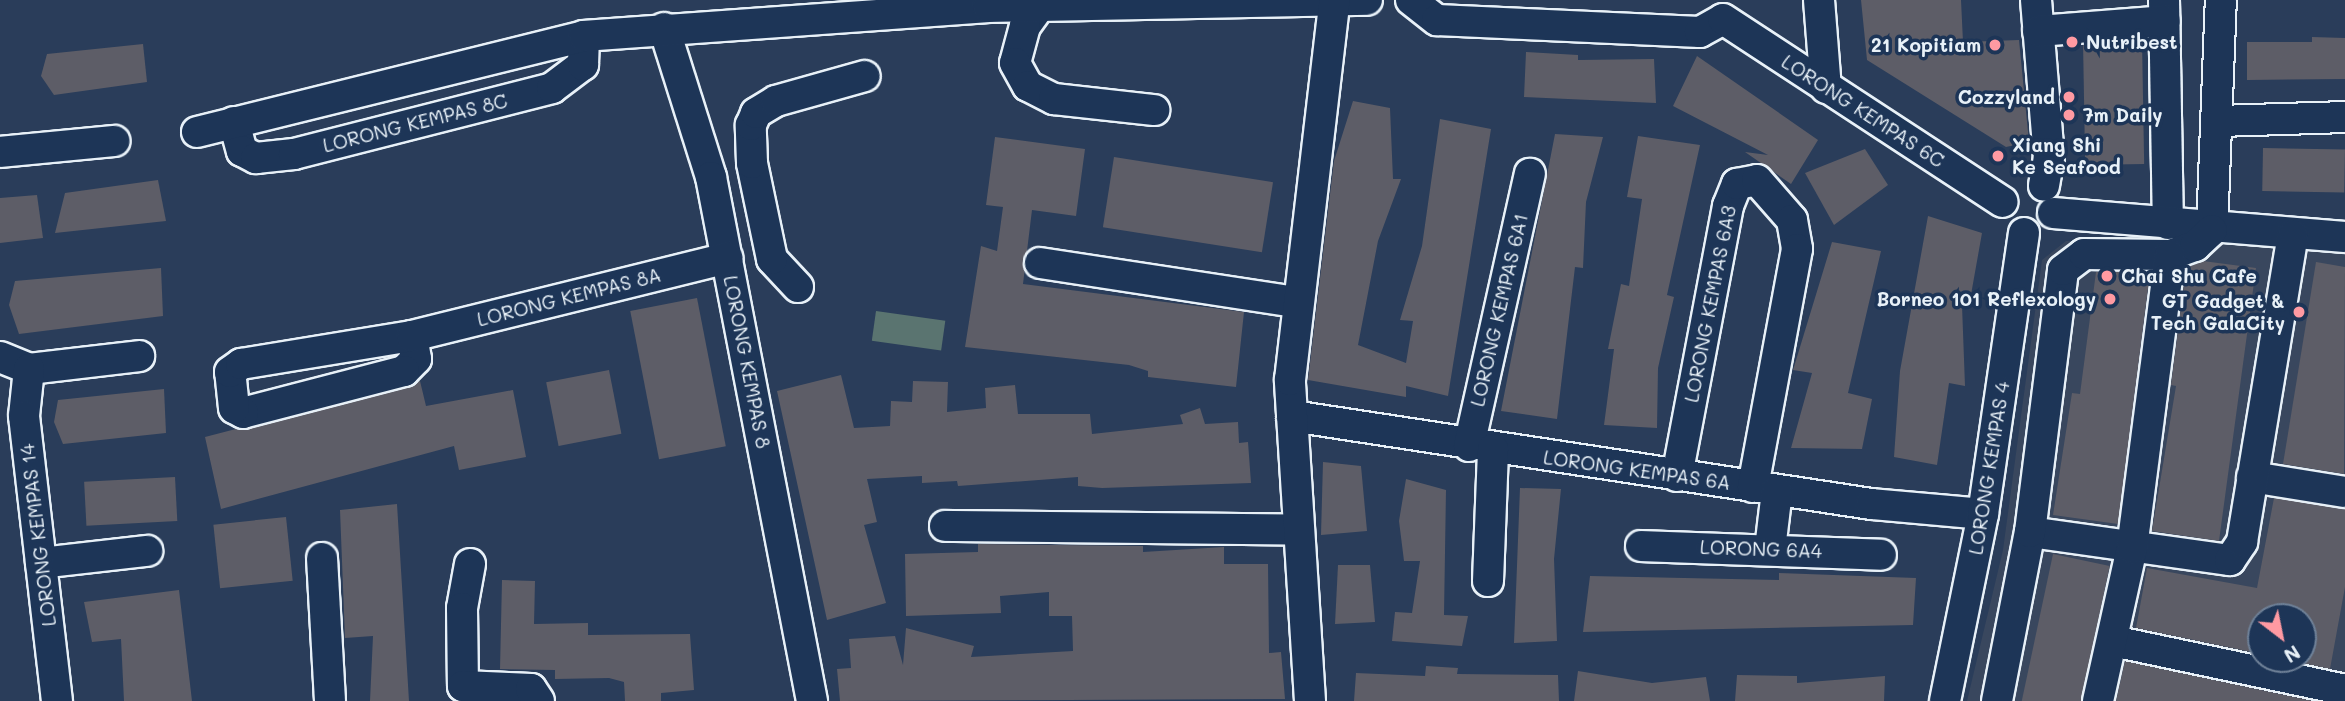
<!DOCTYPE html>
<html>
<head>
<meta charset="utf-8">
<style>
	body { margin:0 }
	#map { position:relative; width:2345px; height:701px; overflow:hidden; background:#2a3d5a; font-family:Mali,sans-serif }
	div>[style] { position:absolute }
	.built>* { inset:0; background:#39475e }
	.green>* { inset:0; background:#5a7470; transform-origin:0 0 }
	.building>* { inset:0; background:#5d5d67; transform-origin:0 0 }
	.roads { filter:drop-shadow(2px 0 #e8f1f8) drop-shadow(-2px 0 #e8f1f8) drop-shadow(0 2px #e8f1f8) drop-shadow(0 -2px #e8f1f8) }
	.minor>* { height:30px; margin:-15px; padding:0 15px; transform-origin:15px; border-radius:15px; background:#1d3557 }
	.dots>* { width:19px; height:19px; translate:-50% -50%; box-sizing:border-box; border:4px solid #1d3557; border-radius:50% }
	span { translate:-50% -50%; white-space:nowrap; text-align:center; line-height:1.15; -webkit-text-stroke:7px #1d3557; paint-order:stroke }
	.poi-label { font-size:19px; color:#e8f1f8; font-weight:700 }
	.left { translate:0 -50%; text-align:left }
	.right { translate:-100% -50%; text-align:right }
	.street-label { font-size:19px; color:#e8f1f8 }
	.north { position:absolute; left:2247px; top:603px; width:70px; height:70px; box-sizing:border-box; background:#1d3557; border:2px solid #6e8097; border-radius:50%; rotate:148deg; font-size:19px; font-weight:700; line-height:28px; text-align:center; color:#e8f1f8 }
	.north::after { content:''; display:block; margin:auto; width:24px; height:32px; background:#ff9aa2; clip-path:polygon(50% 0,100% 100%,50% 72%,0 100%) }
</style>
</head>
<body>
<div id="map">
	<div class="built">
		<i style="clip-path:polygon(evenodd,2066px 241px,2345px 241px,2345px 701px,1967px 701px,2003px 550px,2042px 260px,2066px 241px,2261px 617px,2303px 617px,2303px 659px,2261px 659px,2261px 617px)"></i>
	</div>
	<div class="green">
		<i style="left:876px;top:311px;width:70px;height:30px;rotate:8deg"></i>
	</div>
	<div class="building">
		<i style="clip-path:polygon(1861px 0,1961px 0,1963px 42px,2019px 40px,2029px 142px,2006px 147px,1867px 60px)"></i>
		<i style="clip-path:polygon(2312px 37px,2345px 38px,2345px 79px,2247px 80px,2247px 42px,2312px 42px)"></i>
		<i style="left:2142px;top:40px;width:124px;height:59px;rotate:89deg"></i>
		<i style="clip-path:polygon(143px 44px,147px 82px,54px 95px,41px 76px,47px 54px)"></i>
		<i style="clip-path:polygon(1526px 52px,1578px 55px,1578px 60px,1654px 59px,1656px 103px,1524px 97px)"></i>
		<i style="clip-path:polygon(1697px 56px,1818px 140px,1791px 184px,1745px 152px,1768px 155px,1673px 106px)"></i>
		<i style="clip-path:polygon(1353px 101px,1390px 108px,1393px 179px,1401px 179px,1378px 241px,1358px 345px,1406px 363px,1413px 321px,1400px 320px,1422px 246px,1440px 119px,1491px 129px,1448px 396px,1406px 386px,1406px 397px,1308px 380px,1334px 161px)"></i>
		<i style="clip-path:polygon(1555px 134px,1603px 137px,1586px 202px,1583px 268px,1575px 267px,1557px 419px,1501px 411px)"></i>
		<i style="clip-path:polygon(1638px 136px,1700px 145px,1667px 295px,1674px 297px,1658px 368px,1657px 428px,1604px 425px,1614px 349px,1608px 349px,1621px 284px,1629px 286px,1642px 199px,1627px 197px)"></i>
		<i style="clip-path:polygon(995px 137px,1085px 149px,1076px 216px,1032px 210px,1023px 284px,1244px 312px,1236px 387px,1148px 377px,1148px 371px,1129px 365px,965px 347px,981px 246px,997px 251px,1003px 207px,986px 205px)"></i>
		<i style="left:2263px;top:148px;width:82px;height:43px;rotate:1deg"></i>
		<i style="clip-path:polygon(1865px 149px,1888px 185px,1834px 225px,1805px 173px)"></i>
		<i style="left:1114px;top:157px;width:161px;height:71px;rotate:9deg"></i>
		<i style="clip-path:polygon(158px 180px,166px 221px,55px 233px,65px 193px)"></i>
		<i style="clip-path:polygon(37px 195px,43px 238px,0 243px,0 198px)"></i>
		<i style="clip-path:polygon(1928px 216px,1982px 233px,1969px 306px,1962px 305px,1965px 386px,1949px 383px,1937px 465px,1894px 457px,1900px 371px)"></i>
		<i style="clip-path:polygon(1832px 242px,1881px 251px,1848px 393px,1872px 399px,1862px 449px,1791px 448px,1812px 373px,1793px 370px)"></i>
		<i style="clip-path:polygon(2203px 261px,2256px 268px,2219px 541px,2152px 531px,2176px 386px,2171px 385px,2186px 268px)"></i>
		<i style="clip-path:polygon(2316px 262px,2345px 267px,2344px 474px,2283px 464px)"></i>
		<i style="clip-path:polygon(161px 268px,163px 316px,19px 334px,9px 305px,15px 281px)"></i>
		<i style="clip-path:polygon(2096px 272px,2150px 272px,2118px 524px,2053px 515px,2072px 393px,2080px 394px)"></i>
		<i style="left:697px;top:298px;width:151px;height:68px;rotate:79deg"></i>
		<i style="left:609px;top:370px;width:65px;height:64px;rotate:79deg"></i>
		<i style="clip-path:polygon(841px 375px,854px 428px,890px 426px,891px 401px,912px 402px,913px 381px,948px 382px,947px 412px,986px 408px,985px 388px,1015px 385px,1018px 414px,1090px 414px,1092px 434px,1183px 424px,1180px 415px,1200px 408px,1205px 424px,1238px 422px,1239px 443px,1248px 442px,1251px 483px,1102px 488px,1078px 486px,1078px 477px,958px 486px,957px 481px,922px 483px,922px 476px,867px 479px,877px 522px,864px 525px,886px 603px,827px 620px,777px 391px)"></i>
		<i style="clip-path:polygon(420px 381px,426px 406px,513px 390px,526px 457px,459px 470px,454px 446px,221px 509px,205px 437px)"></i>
		<i style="clip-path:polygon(164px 389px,166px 433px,63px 444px,54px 422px,58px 400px)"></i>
		<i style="clip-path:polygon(1323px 462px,1361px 466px,1367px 531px,1321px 535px)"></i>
		<i style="left:175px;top:477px;width:44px;height:91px;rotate:87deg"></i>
		<i style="clip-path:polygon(1406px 479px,1446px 490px,1444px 615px,1468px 616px,1462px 646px,1392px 641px,1395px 612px,1412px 613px,1420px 561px,1404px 561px,1399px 521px)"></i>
		<i style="clip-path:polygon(1520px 488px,1561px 489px,1554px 559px,1557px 641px,1514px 643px)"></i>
		<i style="clip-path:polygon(2274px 498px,2345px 509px,2345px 587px,2330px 669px,2283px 659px,2303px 659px,2303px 617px,2261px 617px,2261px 654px,2136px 628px,2147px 568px,2257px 588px)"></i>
		<i style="clip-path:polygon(397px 504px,409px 701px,370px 701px,373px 636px,345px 638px,340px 510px)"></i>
		<i style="left:286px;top:517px;width:64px;height:73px;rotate:84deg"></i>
		<i style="clip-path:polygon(978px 544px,1143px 546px,1143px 552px,1224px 547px,1224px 564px,1268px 564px,1269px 653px,1281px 652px,1285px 699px,840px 701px,837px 669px,851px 668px,849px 639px,895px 636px,903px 665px,906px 628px,974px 646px,971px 657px,1073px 651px,1072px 616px,1049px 616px,1049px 592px,1000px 596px,1001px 613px,906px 616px,905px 554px,978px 552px)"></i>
		<i style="left:2053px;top:554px;width:58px;height:151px;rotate:12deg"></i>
		<i style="clip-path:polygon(1338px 565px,1370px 565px,1375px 622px,1335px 624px)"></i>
		<i style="clip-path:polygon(1779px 573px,1916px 578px,1913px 625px,1583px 632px,1590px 576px,1779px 580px)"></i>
		<i style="clip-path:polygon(502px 580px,535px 581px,534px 624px,588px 623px,588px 635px,690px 634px,694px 690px,661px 693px,661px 701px,625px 701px,624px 682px,609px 678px,555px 679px,555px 670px,500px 669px)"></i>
		<i style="clip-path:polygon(179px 590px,192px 701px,124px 701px,121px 639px,92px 642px,84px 602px)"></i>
		<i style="clip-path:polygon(2125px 661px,2313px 701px,2116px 701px)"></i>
		<i style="clip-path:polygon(1426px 666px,1458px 668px,1457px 674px,1558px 675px,1559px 701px,1354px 701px,1356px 673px,1425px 676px)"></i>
		<i style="clip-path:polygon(1578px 671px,1652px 683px,1706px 677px,1710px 701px,1574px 701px)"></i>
		<i style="clip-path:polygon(1737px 675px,1797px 676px,1797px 683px,1885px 676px,1884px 701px,1735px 701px)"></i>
	</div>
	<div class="roads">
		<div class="minor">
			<i style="left:1411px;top:0;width:33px;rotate:38deg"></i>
			<i style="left:1437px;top:20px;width:263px;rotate:2.6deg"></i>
			<i style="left:1700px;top:32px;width:26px;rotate:-29deg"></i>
			<i style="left:1723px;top:19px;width:334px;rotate:33.2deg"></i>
			<i style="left:1819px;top:0;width:88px;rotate:85.5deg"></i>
			<i style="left:2036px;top:0;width:158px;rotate:85.3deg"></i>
			<i style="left:2049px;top:157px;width:29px;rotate:100deg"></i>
			<i style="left:2164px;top:0;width:224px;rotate:89deg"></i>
			<i style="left:1039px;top:7px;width:24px;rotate:126deg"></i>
			<i style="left:1025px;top:26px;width:38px;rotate:105deg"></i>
			<i style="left:1015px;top:63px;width:26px;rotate:61deg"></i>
			<i style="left:1028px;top:86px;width:29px;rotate:27deg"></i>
			<i style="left:1054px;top:99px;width:101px;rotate:6.3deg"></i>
			<i style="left:664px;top:28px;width:156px;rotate:72.5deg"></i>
			<i style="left:711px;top:177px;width:534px;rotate:79.09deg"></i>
			<i style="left:2038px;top:31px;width:127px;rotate:-4.5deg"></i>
			<i style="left:2219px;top:121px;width:126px;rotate:-1.8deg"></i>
			<i style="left:234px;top:122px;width:30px;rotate:75deg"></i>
			<i style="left:242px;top:151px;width:16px;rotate:27deg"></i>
			<i style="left:256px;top:158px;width:38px;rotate:-6deg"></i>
			<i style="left:294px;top:154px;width:266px;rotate:-14.3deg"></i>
			<i style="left:552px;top:88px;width:39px;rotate:-37deg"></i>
			<i style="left:583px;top:65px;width:29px;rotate:-88deg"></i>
			<i style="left:197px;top:132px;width:399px;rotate:-13.9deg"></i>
			<i style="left:584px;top:36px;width:405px;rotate:-4.1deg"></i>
			<i style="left:988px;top:7px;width:379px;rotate:-1.1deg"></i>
			<i style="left:0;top:152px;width:115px;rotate:-5.5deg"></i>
			<i style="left:2053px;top:213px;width:293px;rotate:4.7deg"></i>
			<i style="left:2212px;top:230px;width:230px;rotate:-87.8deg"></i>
			<i style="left:1040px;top:263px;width:259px;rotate:8.7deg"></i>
			<i style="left:798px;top:287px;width:38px;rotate:-133deg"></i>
			<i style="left:772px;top:259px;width:98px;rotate:-101.8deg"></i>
			<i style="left:752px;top:163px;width:38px;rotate:-92deg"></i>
			<i style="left:751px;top:125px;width:13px;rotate:-67deg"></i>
			<i style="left:756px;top:113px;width:23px;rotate:-31deg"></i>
			<i style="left:776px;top:101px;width:92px;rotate:-15.7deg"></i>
			<i style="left:412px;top:336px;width:23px;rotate:80deg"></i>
			<i style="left:416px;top:359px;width:17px;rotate:135deg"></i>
			<i style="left:404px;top:371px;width:166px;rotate:165.4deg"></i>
			<i style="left:243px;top:413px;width:10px;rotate:-151deg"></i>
			<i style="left:234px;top:408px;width:36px;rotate:-96deg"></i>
			<i style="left:230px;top:372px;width:14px;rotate:-36deg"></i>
			<i style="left:241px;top:364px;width:173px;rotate:-9.3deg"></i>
			<i style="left:412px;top:336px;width:325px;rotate:-13.9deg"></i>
			<i style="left:0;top:357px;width:31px;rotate:22deg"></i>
			<i style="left:29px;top:369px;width:111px;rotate:-6.7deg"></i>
			<i style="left:29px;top:369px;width:47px;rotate:96.1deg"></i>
			<i style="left:24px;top:416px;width:287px;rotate:83.4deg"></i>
			<i style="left:1292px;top:416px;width:586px;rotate:8.64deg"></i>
			<i style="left:1871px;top:504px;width:112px;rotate:5.1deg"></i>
			<i style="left:1469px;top:446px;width:279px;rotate:-77.4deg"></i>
			<i style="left:1677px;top:476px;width:275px;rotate:-79.3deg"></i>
			<i style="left:1728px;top:206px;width:24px;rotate:-68deg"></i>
			<i style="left:1737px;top:184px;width:20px;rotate:-11deg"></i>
			<i style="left:1757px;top:180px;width:53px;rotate:48.8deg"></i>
			<i style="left:1792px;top:220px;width:29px;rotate:80deg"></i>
			<i style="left:1797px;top:249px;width:242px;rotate:100.5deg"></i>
			<i style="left:2252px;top:477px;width:94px;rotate:9.2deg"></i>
			<i style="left:945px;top:526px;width:354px;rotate:0.6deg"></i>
			<i style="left:2030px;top:532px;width:202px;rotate:8deg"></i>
			<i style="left:2230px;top:560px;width:22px;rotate:-56deg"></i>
			<i style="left:2242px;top:542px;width:311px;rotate:-80.6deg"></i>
			<i style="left:1641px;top:546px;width:240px;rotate:2.1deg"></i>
			<i style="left:1770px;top:549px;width:58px;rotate:-83.1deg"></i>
			<i style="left:322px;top:558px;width:143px;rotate:86.8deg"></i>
			<i style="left:41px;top:563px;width:107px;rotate:-6.5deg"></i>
			<i style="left:470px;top:564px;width:45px;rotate:100.3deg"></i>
			<i style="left:462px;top:608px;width:78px;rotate:89.3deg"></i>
			<i style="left:463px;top:686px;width:68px;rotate:2.5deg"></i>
			<i style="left:531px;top:689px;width:14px;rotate:56deg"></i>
			<i style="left:1488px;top:581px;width:132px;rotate:-87.8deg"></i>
			<i style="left:2113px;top:641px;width:233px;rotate:11.9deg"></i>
			<i style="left:1310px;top:701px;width:322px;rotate:-93.6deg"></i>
			<i style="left:1290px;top:380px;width:380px;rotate:-83.3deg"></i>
			<i style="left:1945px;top:701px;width:191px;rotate:-78.5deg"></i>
			<i style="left:1983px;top:514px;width:284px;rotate:-81.7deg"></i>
			<i style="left:1997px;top:701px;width:172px;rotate:-79deg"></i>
			<i style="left:2030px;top:532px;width:264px;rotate:-82.8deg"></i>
			<i style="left:2063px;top:270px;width:26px;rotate:-37deg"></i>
			<i style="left:2084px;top:254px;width:86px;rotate:0.7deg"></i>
			<i style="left:2170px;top:255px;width:27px;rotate:-20deg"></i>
			<i style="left:2195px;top:246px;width:23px;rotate:-43deg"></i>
			<i style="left:2098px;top:701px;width:157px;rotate:-77.5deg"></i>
			<i style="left:2132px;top:548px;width:295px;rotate:-82.6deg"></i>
		</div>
	</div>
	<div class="dots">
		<i style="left:2072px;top:42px;background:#ff9aa2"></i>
		<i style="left:1995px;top:45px;background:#ff9aa2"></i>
		<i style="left:2069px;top:97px;background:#ff9aa2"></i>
		<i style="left:2069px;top:115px;background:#ff9aa2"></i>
		<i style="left:1998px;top:156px;background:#ff9aa2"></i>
		<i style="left:2107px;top:276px;background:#ff9aa2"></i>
		<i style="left:2110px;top:299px;background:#ff9aa2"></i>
		<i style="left:2299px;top:312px;background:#ff9aa2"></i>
	</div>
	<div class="poi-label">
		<span class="left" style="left:2086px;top:42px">Nutribest</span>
		<span class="right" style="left:1981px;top:45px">21 Kopitiam</span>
		<span class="right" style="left:2055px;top:97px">Cozzyland</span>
		<span class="left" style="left:2083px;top:115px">7m Daily</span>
		<span class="left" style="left:2012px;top:156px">Xiang Shi<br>Ke Seafood</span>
		<span class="left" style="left:2121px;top:276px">Chai Shu Cafe</span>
		<span class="right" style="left:2096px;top:299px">Borneo 101 Reflexology</span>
		<span class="right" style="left:2285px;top:312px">GT Gadget &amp;<br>Tech GalaCity</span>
	</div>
	<div class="street-label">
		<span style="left:1863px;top:111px;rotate:33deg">LORONG KEMPAS 6C</span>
		<span style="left:415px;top:123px;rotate:-14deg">LORONG KEMPAS 8C</span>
		<span style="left:569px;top:297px;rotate:-14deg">LORONG KEMPAS 8A</span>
		<span style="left:1710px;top:304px;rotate:-79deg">LORONG KEMPAS 6A3</span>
		<span style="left:1499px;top:310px;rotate:-77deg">LORONG KEMPAS 6A1</span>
		<span style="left:747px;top:362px;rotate:79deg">LORONG KEMPAS 8</span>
		<span style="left:1989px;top:468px;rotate:-81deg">LORONG KEMPAS 4</span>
		<span style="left:1637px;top:470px;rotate:8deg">LORONG KEMPAS 6A</span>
		<span style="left:38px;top:535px;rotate:-97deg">LORONG KEMPAS 14</span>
		<span style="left:1761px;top:549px;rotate:2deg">LORONG 6A4</span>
	</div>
	<div class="north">N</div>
</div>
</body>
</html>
